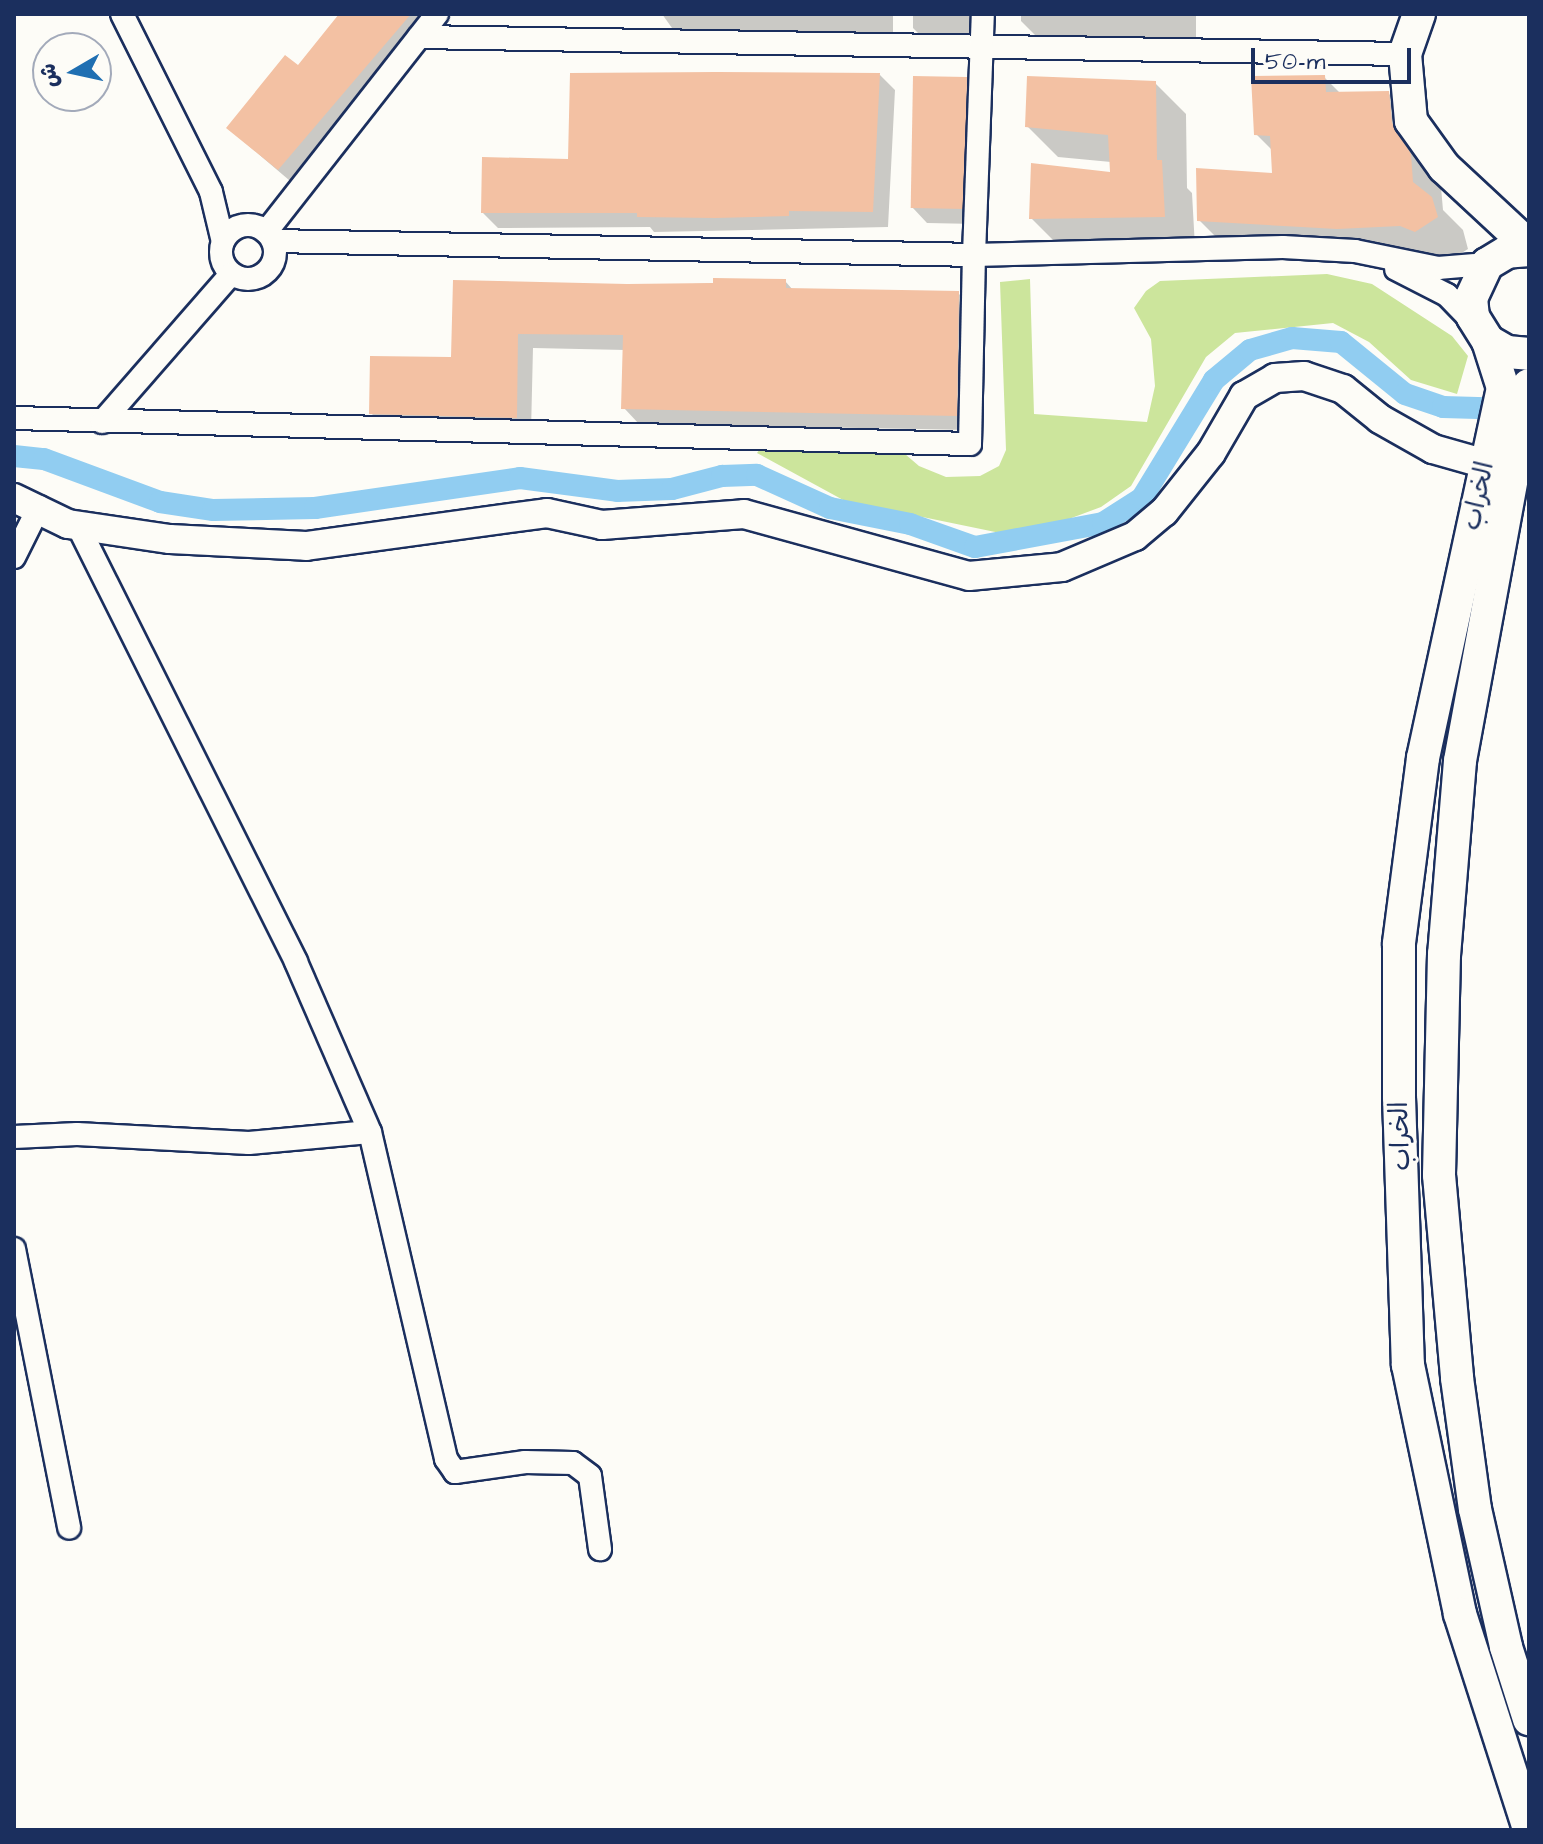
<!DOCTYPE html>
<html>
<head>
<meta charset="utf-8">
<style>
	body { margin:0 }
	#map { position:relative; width:1543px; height:1844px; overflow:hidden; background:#fdfcf7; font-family:"Architects Daughter","Playpen Sans Arabic",sans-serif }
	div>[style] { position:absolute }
	.green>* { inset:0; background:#cce59c }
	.shadow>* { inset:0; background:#0003 }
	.canal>* { height:22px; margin:-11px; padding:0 11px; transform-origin:11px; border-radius:11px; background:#91cdf1 }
	.building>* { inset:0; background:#f3c1a3; transform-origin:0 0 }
	.roads { filter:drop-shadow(2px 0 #1b2f5e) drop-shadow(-2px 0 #1b2f5e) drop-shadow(0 2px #1b2f5e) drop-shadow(0 -2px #1b2f5e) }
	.minor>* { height:22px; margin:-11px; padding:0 11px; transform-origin:11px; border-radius:11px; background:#fdfcf7 }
	.minor>.ring { margin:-11px; padding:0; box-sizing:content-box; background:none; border:22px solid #fdfcf7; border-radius:50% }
	.tertiary>* { height:28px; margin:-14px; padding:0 14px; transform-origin:14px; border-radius:14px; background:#fdfcf7 }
	.secondary>* { height:32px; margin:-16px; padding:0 16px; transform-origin:16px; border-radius:16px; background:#fdfcf7 }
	span { translate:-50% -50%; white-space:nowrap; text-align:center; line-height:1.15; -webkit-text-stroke:6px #fdfcf7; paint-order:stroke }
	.street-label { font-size:26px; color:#1b2f5e }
	.frame { position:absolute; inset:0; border:16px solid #1b2f5e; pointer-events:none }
	.north { position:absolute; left:32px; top:32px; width:80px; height:80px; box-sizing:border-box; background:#fdfcf7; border:2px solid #a3aaba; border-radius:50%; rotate:261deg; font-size:22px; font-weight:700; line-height:32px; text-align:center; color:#1b2f5e }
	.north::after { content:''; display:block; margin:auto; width:28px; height:36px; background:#1f6fb2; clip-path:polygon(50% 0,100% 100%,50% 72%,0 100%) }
	.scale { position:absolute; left:1251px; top:48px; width:160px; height:36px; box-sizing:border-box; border:4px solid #1b2f5e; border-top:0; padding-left:10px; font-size:24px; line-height:28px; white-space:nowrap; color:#1b2f5e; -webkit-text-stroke:6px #fdfcf7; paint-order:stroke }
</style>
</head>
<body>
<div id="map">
	<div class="green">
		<i style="clip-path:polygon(1327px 274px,1372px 284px,1452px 336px,1468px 356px,1457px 394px,1411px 380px,1369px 342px,1333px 323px,1235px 333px,1206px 357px,1131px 486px,1101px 507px,1050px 526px,1005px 534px,845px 501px,757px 453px,763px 445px,898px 448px,919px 466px,946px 477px,980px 476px,999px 466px,1006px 450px,1000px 282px,1030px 279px,1034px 414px,1147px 422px,1155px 386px,1151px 339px,1134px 308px,1146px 291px,1160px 281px)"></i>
	</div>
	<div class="shadow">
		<i style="clip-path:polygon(341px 14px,442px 14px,296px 186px,228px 128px,298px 68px)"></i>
		<i style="clip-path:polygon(662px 14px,893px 14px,893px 39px,677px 35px)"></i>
		<i style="clip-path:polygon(913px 14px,984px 14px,983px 44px,928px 43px,913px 28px)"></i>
		<i style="clip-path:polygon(1021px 14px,1196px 14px,1196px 47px,1046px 46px,1021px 21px)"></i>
		<i style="clip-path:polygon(880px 75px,895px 90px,888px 227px,654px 232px,650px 227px,498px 228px,483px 213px,570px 161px)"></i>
		<i style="clip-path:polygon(1324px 77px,1341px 94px,1388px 93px,1419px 124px,1422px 156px,1441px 187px,1443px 210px,1463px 230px,1468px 249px,1447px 262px,1230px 251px,1199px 220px,1275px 175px,1273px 151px,1256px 134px)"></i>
		<i style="clip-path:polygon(966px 79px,981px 94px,976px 224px,927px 223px,912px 207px)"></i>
		<i style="clip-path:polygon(1155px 83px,1186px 114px,1187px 188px,1192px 193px,1195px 247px,1062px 249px,1031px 218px,1112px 174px,1111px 162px,1058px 157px,1027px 126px)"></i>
		<i style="clip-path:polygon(785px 281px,793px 290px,958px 293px,974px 309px,971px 430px,639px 424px,624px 408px,625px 350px,533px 348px,531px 432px,386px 428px,371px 413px,453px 359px,627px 286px)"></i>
	</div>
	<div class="canal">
		<i style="left:14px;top:456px;width:30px;rotate:6deg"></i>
		<i style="left:44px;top:459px;width:124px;rotate:20.3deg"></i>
		<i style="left:160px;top:502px;width:54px;rotate:8.6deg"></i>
		<i style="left:213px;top:510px;width:102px;rotate:-1.1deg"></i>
		<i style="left:315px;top:508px;width:207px;rotate:-8.3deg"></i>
		<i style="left:520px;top:478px;width:98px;rotate:7.6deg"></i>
		<i style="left:617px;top:491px;width:55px;rotate:-2.1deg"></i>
		<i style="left:672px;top:489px;width:52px;rotate:-14.6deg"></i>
		<i style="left:722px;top:476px;width:35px;rotate:-2deg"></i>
		<i style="left:757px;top:475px;width:80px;rotate:24.3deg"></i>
		<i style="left:830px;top:508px;width:82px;rotate:11.3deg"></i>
		<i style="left:910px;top:524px;width:69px;rotate:19.5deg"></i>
		<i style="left:975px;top:547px;width:130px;rotate:-10.6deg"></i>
		<i style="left:1103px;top:523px;width:46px;rotate:-32.7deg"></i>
		<i style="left:1142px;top:498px;width:138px;rotate:-58.6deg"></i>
		<i style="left:1214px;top:380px;width:47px;rotate:-39.8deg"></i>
		<i style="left:1250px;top:350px;width:44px;rotate:-15.9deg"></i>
		<i style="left:1292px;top:338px;width:49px;rotate:4.7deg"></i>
		<i style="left:1341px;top:342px;width:82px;rotate:39.1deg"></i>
		<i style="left:1405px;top:394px;width:40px;rotate:18.9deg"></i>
		<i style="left:1443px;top:407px;width:69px;rotate:1.7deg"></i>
	</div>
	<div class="building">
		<i style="clip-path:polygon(339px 14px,411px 14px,278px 170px,226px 128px,285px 55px,298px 65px)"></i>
		<i style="clip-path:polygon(716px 72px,880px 73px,873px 212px,789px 211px,789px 216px,715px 218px,637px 217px,637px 213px,481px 213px,482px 157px,568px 159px,570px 73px)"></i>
		<i style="clip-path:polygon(1325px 75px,1326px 92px,1389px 91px,1392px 123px,1411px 154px,1413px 182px,1432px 197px,1438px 217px,1415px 232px,1400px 226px,1337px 229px,1197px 221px,1196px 168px,1272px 173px,1270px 136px,1254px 135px,1251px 76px)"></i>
		<i style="left:913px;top:76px;width:54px;height:132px;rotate:1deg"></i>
		<i style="clip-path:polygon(1027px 76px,1156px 81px,1157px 160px,1162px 160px,1165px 217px,1029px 219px,1031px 163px,1110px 172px,1108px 135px,1025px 127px)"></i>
		<i style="clip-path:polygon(713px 278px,786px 279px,786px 288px,959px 291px,957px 416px,621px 409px,623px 335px,518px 334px,517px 418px,369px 414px,370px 356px,451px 357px,453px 280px,627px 284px,713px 283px)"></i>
	</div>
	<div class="roads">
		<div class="minor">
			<i style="left:122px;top:14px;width:199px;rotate:63.4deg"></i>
			<i style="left:211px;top:192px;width:51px;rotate:76.5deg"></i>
			<i style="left:419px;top:37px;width:986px;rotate:0.99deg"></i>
			<i class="ring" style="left:221px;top:225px;width:32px;height:32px"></i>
			<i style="left:266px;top:232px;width:277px;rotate:-51.9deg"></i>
			<i style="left:273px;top:241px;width:701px;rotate:1.14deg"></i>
			<i style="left:974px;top:255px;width:241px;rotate:-87.9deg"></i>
			<i style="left:1396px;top:269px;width:57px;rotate:27deg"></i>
			<i style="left:1447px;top:295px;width:40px;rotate:46deg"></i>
			<i style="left:14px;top:418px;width:956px;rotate:1.56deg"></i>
			<i style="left:970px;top:444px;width:189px;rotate:-88.8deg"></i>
			<i style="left:974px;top:255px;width:309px;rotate:-1.5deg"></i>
			<i style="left:1283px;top:247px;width:72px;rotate:3.2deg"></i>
			<i style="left:1355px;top:251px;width:85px;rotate:11.6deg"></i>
			<i style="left:1438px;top:268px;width:49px;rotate:-4.7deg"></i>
			<i style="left:102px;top:422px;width:196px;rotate:-48.9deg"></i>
			<i style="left:78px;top:526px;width:487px;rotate:63.4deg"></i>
			<i style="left:296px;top:962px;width:185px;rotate:66.5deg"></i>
			<i style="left:370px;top:1132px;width:336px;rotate:76.9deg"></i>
			<i style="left:446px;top:1459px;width:16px;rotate:55deg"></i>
			<i style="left:455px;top:1472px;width:71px;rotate:-8.1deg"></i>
			<i style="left:525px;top:1462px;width:48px;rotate:1.2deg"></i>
			<i style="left:573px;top:1463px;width:21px;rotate:37deg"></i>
			<i style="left:590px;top:1476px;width:74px;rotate:82.2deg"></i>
			<i style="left:14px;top:557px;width:56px;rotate:-63.4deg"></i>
			<i style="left:14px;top:1137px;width:63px;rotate:-2.7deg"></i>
			<i style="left:77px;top:1134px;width:172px;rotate:3deg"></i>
			<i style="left:249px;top:1143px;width:121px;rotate:-5.2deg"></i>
			<i style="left:14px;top:1249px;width:284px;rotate:78.8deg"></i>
		</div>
		<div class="tertiary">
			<i style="left:14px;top:498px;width:60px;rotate:25.7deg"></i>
			<i style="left:68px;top:524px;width:103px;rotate:8.4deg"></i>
			<i style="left:170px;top:539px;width:136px;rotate:2.9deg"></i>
			<i style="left:306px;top:546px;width:243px;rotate:-7.8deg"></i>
			<i style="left:547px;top:513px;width:56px;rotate:12.3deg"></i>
			<i style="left:602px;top:525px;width:142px;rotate:-4.4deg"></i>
			<i style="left:744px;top:514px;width:233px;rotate:15.4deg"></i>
			<i style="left:969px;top:576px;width:93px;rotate:-5.5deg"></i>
			<i style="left:1062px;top:567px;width:79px;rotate:-23deg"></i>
			<i style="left:1135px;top:536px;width:38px;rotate:-40deg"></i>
			<i style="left:1164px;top:512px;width:75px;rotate:-51.5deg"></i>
			<i style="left:1211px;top:453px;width:66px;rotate:-59.9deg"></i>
			<i style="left:1244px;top:396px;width:36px;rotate:-30deg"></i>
			<i style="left:1275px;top:378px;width:29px;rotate:-4deg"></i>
			<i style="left:1304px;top:376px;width:41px;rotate:18.4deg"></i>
			<i style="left:1343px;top:389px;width:48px;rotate:39deg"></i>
			<i style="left:1380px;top:419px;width:61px;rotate:29.5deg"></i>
			<i style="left:1433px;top:449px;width:55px;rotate:15.8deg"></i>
		</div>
		<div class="secondary">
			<i style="left:1419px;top:14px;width:42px;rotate:109.3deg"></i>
			<i style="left:1405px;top:54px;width:67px;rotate:84.9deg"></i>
			<i style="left:1411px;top:121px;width:57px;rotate:54.3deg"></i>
			<i style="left:1444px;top:167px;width:116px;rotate:42.9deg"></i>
			<i style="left:1529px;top:250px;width:22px;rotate:175deg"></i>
			<i style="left:1507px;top:252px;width:23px;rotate:149deg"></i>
			<i style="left:1487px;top:264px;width:38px;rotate:115deg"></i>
			<i style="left:1471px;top:298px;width:19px;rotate:84deg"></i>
			<i style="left:1473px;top:317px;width:28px;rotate:58deg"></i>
			<i style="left:1488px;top:341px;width:22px;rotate:30deg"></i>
			<i style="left:1507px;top:352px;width:22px;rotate:5deg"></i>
			<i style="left:1488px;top:341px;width:49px;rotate:72.3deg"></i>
			<i style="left:1503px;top:388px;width:379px;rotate:102.2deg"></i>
			<i style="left:1423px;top:758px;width:188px;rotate:97.4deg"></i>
			<i style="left:1399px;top:944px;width:153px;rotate:90deg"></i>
			<i style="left:1399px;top:1097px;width:268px;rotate:88.1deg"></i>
			<i style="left:1408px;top:1365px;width:254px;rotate:78.2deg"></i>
			<i style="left:1460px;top:1614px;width:226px;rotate:72.2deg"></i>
			<i style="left:1529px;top:385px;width:382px;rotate:100.4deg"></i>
			<i style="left:1460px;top:761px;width:194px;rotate:94.7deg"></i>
			<i style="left:1444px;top:954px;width:221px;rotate:91.3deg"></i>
			<i style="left:1439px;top:1175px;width:204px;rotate:84.9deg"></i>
			<i style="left:1457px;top:1378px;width:132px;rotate:82.2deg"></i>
			<i style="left:1475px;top:1509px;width:141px;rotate:77.3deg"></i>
			<i style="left:1506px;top:1647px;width:76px;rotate:72.3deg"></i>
		</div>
	</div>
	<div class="street-label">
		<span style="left:1479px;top:496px;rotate:-78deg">الخراب</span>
		<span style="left:1401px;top:1136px;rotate:-92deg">الخراب</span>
	</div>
	<div class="frame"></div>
	<div class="north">ش</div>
	<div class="scale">50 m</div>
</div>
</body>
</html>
